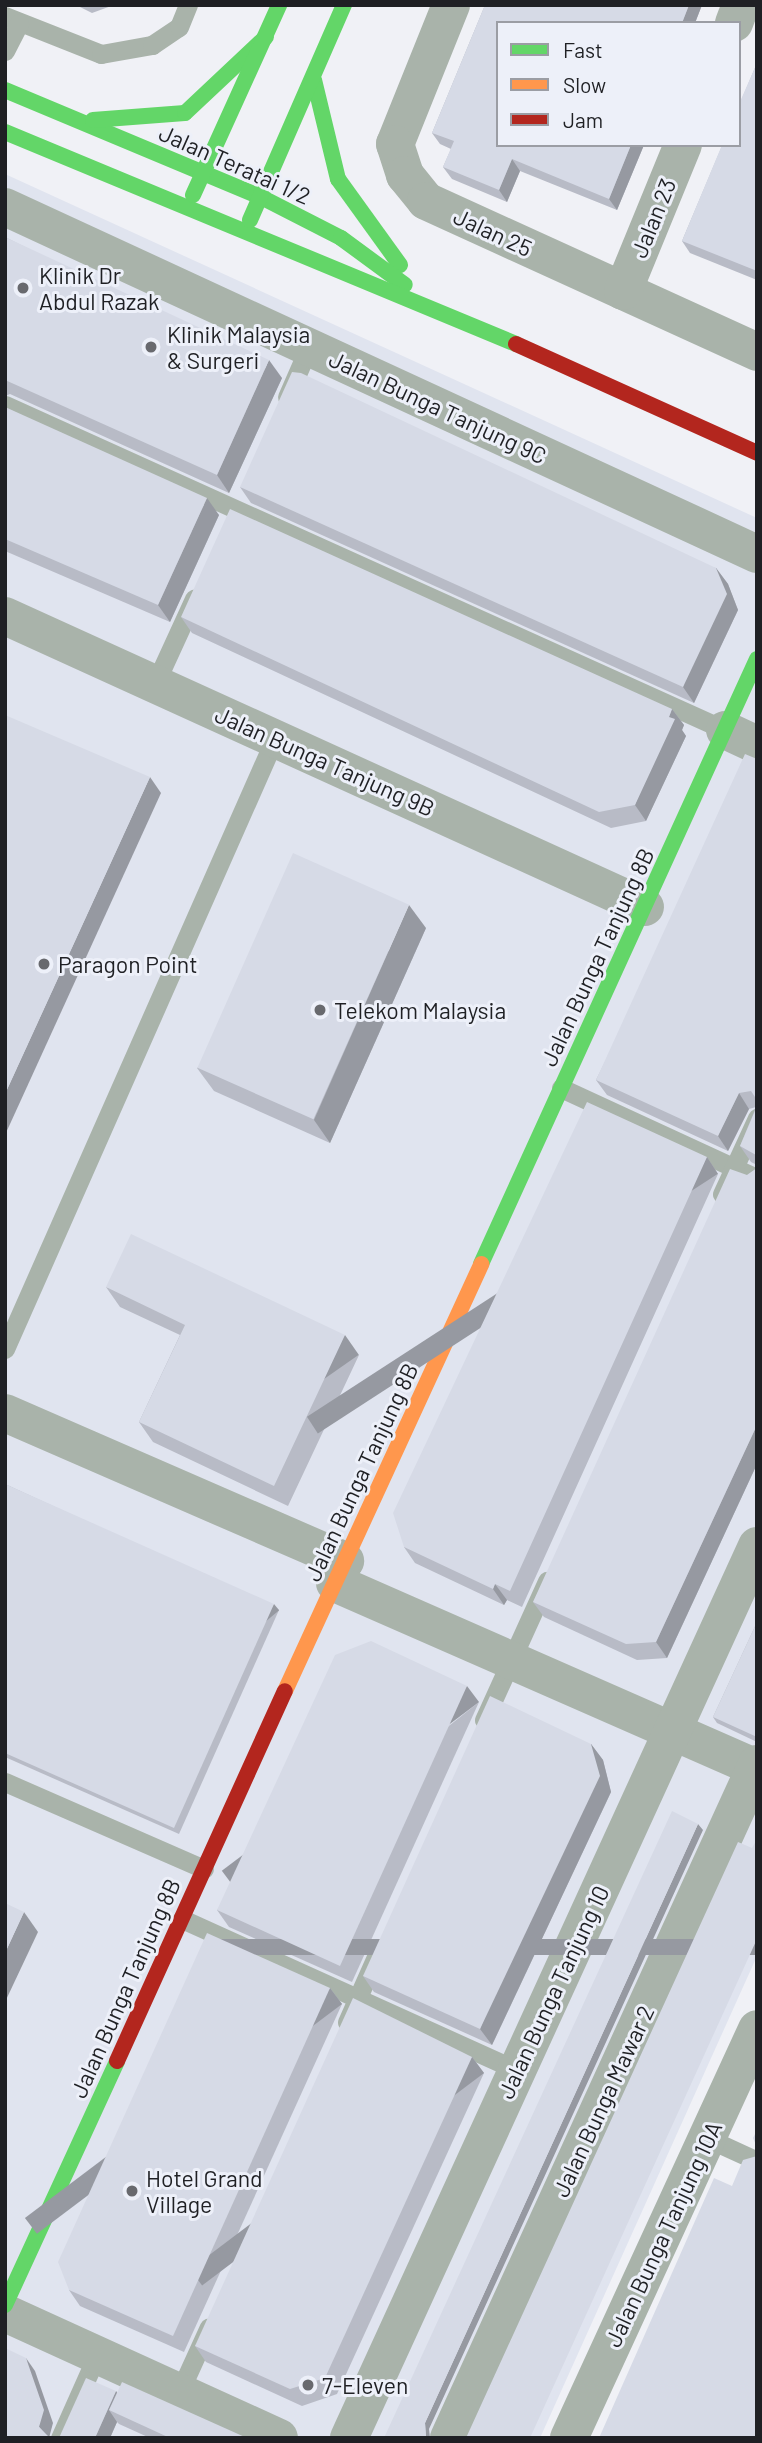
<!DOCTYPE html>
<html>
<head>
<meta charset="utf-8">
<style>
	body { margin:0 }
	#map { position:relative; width:762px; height:2443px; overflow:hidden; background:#f0f1f6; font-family:Barlow,sans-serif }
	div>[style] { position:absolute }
	.built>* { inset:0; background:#e0e4ef }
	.lane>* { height:19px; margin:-9.5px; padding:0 9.5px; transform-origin:9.5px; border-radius:9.5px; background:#a9b3aa }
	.street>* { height:38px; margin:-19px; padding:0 19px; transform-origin:19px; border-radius:19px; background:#a9b3aa }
	.fast>* { height:16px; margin:-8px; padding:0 8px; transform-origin:8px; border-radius:8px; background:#63d668 }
	.slow>* { height:16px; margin:-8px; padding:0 8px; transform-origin:8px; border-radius:8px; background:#ff974d }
	.jam>* { height:16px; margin:-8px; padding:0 8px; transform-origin:8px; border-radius:8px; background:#b3261e }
	.wall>* { inset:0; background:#b8bbc6 }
	.shaded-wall>* { inset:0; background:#9699a1; transform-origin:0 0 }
	.building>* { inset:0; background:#d6dae6; transform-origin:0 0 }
	.dots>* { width:19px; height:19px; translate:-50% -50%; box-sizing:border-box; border:4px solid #edf0f9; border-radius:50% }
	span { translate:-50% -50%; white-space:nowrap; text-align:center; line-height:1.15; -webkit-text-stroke:6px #edf0f9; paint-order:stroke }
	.street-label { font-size:23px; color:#1f2024 }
	.poi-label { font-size:23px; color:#1f2024 }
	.left { translate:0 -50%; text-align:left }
	.frame { position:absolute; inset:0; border:7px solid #1f2024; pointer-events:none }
	.legend { position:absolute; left:496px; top:21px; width:245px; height:126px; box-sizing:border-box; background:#edf0f9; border:2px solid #9b9da4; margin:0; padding:9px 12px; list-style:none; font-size:21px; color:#1f2024 }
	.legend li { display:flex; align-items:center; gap:14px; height:35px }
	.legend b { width:35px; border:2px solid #9b9da4 }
</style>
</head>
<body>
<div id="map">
	<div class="built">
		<i style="clip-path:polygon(5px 174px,757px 518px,757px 1956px,540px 2438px,5px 2438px)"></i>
	</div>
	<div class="lane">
		<i style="left:5px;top:16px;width:103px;rotate:21.6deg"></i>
		<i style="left:101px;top:54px;width:52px;rotate:-10deg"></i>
		<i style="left:152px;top:45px;width:32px;rotate:-34deg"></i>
		<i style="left:179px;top:27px;width:24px;rotate:-68deg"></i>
		<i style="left:5px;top:51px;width:31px;rotate:-63deg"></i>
		<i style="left:287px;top:397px;width:55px;rotate:-66.3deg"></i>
		<i style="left:5px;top:405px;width:790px;rotate:24.29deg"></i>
		<i style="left:155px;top:684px;width:94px;rotate:-65.4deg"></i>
		<i style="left:561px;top:1088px;width:216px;rotate:24.7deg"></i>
		<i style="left:722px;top:1194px;width:84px;rotate:-65.3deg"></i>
		<i style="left:5px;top:1349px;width:668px;rotate:-66.16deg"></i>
		<i style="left:484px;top:1720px;width:153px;rotate:-65.6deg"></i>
		<i style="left:5px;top:1782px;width:217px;rotate:23.6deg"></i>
		<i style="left:182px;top:1919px;width:367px;rotate:24.3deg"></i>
		<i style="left:347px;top:2022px;width:71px;rotate:-66deg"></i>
		<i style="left:707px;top:2138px;width:55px;rotate:24.7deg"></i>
		<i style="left:179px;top:2393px;width:72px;rotate:-65.6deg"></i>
		<i style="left:60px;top:2438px;width:91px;rotate:-66deg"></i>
	</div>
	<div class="street">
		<i style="left:451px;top:5px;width:150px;rotate:111.9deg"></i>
		<i style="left:395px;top:144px;width:33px;rotate:72deg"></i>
		<i style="left:405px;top:175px;width:33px;rotate:51deg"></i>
		<i style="left:426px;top:201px;width:364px;rotate:24.5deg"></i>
		<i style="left:734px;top:23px;width:19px;rotate:-69deg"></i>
		<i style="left:5px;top:207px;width:828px;rotate:24.77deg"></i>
		<i style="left:623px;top:291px;width:158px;rotate:-67.7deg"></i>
		<i style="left:5px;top:616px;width:703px;rotate:24.45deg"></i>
		<i style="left:725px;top:730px;width:35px;rotate:25deg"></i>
		<i style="left:5px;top:1413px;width:371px;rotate:23.5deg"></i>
		<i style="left:335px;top:1583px;width:459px;rotate:23.7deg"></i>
		<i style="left:5px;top:2313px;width:301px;rotate:24.5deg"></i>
		<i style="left:349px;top:2438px;width:981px;rotate:-65.42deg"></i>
		<i style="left:449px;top:2438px;width:741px;rotate:-65.44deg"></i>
		<i style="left:569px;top:2438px;width:450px;rotate:-65.3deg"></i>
	</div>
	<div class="fast">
		<i style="left:314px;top:80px;width:102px;rotate:76.4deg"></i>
		<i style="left:338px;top:179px;width:106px;rotate:54.2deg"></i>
		<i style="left:5px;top:90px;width:277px;rotate:22.7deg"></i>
		<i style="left:261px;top:197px;width:90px;rotate:27.1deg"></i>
		<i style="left:341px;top:238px;width:79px;rotate:36.3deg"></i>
		<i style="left:93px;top:120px;width:92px;rotate:-4.4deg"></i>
		<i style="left:185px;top:113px;width:111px;rotate:-43.2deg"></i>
		<i style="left:5px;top:132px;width:553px;rotate:22.53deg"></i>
		<i style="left:193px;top:195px;width:209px;rotate:-65.6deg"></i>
		<i style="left:250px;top:220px;width:235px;rotate:-66.4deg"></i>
		<i style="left:481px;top:1264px;width:665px;rotate:-65.48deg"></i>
		<i style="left:5px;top:2305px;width:268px;rotate:-65.3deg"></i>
	</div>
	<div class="slow">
		<i style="left:285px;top:1691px;width:470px;rotate:-65.3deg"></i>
	</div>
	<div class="jam">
		<i style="left:516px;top:344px;width:265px;rotate:24.3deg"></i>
		<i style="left:117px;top:2061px;width:406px;rotate:-65.6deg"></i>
	</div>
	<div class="wall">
		<i style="clip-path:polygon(76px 5px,114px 5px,92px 13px)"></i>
		<i style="clip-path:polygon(485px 5px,702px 5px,695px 23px,498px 145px,644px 145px,617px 210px,520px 171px,507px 202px,452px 179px,443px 167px,451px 149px,440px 144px,432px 133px)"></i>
		<i style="clip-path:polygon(757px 63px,757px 280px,690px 253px,682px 241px)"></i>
		<i style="clip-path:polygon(5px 237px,282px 378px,229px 493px,10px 394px,5px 396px)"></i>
		<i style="clip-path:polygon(5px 407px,219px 515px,170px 622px,5px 551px)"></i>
		<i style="clip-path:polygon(240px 487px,716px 568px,728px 584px,738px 610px,694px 703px,251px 503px)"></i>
		<i style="clip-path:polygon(181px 617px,672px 709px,684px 725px,682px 730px,686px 736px,646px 821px,611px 828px,192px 633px)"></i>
		<i style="clip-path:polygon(757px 759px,757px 1165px,751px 1162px,740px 1146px,756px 1107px,749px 1109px,728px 1151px,607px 1095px,596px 1080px)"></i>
		<i style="clip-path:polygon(426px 928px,330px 1143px,214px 1091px,197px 1068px)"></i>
		<i style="clip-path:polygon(707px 1157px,718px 1174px,522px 1607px,507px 1600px,504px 1605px,415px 1563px,404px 1547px)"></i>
		<i style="clip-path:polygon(757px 1168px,757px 1464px,667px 1658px,637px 1660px,544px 1617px,533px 1602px,747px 1175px)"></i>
		<i style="clip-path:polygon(106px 1287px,359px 1355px,288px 1506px,153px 1442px,139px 1422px,180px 1335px,120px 1307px)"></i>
		<i style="clip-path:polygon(5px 1484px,279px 1610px,179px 1834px,5px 1757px)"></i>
		<i style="clip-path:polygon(757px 1622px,757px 1742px,717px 1723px,713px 1717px)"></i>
		<i style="clip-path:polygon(479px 1702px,352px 1982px,229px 1927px,217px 1910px)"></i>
		<i style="clip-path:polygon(591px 1744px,603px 1760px,611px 1792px,492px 2045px,374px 1992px,363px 1976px)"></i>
		<i style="clip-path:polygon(330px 1988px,342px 2004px,184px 2352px,80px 2306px,69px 2290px)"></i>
		<i style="clip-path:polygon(472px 2057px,484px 2073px,337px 2394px,302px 2406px,206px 2362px,195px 2346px)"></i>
		<i style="clip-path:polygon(116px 2391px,117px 2393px,247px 2438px,150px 2438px,119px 2424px,117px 2422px,110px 2438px,59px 2438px)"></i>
	</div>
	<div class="shaded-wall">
		<i style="clip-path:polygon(689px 5px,702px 5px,695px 23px,682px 23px)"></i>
		<i style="clip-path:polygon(631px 145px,644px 145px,617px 210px,609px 199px)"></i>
		<i style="clip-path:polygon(512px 159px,520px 171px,507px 202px,499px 190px)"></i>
		<i style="clip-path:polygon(269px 360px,282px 378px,229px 493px,217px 475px)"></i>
		<i style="clip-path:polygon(207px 498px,219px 515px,170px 622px,158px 605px)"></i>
		<i style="clip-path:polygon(716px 568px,728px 584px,738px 610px,694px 703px,683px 687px)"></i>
		<i style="clip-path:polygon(672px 709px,684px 725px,682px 730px,686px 736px,646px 821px,635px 805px)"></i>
		<i style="clip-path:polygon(150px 777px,161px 793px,5px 1135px,5px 1094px)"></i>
		<i style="clip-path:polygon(409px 905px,426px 928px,330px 1143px,314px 1120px)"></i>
		<i style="clip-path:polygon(739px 1093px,749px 1109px,728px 1151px,718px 1136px)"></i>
		<i style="left:707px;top:1157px;width:20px;height:477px;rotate:57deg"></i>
		<i style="left:345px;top:1335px;width:24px;height:167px;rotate:55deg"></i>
		<i style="clip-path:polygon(757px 1425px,757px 1464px,667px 1658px,656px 1642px)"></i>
		<i style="clip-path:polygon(495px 1584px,507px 1600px,504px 1605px,493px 1589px)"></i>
		<i style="left:274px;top:1604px;width:8px;height:245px;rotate:50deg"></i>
		<i style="left:467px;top:1686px;width:20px;height:307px;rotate:53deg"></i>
		<i style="clip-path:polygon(591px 1744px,603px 1760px,611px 1792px,492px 2045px,480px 2029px)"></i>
		<i style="clip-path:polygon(698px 1824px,703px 1830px,429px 2429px,430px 2438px,426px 2438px,425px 2423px)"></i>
		<i style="clip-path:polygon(24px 1912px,38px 1932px,5px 2002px,5px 1953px)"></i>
		<i style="left:757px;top:1939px;width:16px;height:548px;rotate:90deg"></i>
		<i style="left:330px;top:1988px;width:20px;height:382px;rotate:53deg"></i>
		<i style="left:472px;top:2057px;width:20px;height:353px;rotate:53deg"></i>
		<i style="clip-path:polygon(26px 2358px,35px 2371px,53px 2423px,49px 2438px,39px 2427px)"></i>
		<i style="clip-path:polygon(116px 2391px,125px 2404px,109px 2410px,117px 2422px,110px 2438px,95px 2438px)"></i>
	</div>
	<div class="building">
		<i style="clip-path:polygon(485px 5px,689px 5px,682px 23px,498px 23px,498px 145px,631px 145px,609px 199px,512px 159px,499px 190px,443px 167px,454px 141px,432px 133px)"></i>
		<i style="clip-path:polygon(757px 63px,757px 271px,682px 241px,722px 145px,739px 145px,739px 104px)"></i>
		<i style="clip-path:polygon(5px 237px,269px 360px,217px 475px,5px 380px)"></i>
		<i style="clip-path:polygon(292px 372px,301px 373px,716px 568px,727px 594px,683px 687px,240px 487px)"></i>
		<i style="clip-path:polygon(5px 407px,207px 498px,158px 605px,5px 539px)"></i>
		<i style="clip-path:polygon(230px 509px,672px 709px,669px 717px,675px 719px,635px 805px,599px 812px,181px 617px)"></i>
		<i style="clip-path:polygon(5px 715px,150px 777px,5px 1094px)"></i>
		<i style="clip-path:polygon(745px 754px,757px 759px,757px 1100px,751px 1091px,739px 1093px,718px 1136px,596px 1080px)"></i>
		<i style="left:293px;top:853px;width:127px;height:235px;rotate:24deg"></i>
		<i style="clip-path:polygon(587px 1102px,707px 1157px,510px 1591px,495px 1584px,493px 1589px,404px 1547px,393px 1513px)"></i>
		<i style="clip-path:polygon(757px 1106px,757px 1162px,756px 1155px,740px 1146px)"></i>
		<i style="clip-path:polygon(757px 1168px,757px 1425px,656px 1642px,626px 1644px,533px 1602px,730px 1169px,747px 1175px)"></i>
		<i style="clip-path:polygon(131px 1234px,345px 1335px,274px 1486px,139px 1422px,185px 1325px,106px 1287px)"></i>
		<i style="clip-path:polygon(5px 1484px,274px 1604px,174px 1828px,5px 1753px)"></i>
		<i style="clip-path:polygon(757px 1622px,757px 1737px,713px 1717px)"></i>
		<i style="clip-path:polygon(371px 1641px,467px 1686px,340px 1966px,217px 1910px,335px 1655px)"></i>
		<i style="clip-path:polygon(490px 1696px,591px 1744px,600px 1776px,480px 2029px,363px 1976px)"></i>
		<i style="clip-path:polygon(672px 1811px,698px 1824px,425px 2423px,426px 2438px,384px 2438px)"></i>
		<i style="clip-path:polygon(757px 1839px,757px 1939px,530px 2438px,466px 2438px,738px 1842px,752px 1848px)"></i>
		<i style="clip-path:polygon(5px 1903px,24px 1912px,5px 1953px)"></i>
		<i style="clip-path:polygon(207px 1933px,330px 1988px,173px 2336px,69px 2290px,58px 2262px)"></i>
		<i style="clip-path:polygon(353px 1998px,472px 2057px,325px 2378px,290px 2389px,195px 2346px)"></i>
		<i style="clip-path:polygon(757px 2130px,757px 2147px,753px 2138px)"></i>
		<i style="clip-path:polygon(757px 2156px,757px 2438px,599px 2438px,714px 2178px,732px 2186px,743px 2160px)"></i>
		<i style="clip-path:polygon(5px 2348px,26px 2358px,44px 2410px,39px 2427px,50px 2438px,5px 2438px)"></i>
		<i style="clip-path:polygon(86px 2378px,116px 2391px,95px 2438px,59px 2438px)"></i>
		<i style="clip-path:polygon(122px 2382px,247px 2438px,170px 2438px,109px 2410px)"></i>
	</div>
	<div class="dots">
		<i style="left:23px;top:288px;background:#68696e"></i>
		<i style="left:151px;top:347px;background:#68696e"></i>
		<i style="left:44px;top:964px;background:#68696e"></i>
		<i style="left:320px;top:1010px;background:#68696e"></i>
		<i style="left:132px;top:2191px;background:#68696e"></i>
		<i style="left:308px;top:2385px;background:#68696e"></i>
	</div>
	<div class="street-label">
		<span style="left:235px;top:164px;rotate:24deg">Jalan Teratai 1/2</span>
		<span style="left:653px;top:218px;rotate:-68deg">Jalan 23</span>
		<span style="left:493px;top:232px;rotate:25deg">Jalan 25</span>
		<span style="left:438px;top:407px;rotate:25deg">Jalan Bunga Tanjung 9C</span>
		<span style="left:325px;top:761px;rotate:24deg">Jalan Bunga Tanjung 9B</span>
		<span style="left:597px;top:957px;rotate:-65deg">Jalan Bunga Tanjung 8B</span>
		<span style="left:361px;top:1472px;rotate:-65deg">Jalan Bunga Tanjung 8B</span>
		<span style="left:125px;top:1988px;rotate:-66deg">Jalan Bunga Tanjung 8B</span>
		<span style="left:553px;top:1992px;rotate:-65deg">Jalan Bunga Tanjung 10</span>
		<span style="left:603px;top:2101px;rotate:-65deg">Jalan Bunga Mawar 2</span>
		<span style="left:663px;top:2234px;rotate:-65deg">Jalan Bunga Tanjung 10A</span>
	</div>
	<div class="poi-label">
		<span class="left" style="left:39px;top:288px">Klinik Dr<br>Abdul Razak</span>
		<span class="left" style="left:167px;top:347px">Klinik Malaysia<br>&amp; Surgeri</span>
		<span class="left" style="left:58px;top:964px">Paragon Point</span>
		<span class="left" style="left:334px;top:1010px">Telekom Malaysia</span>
		<span class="left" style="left:146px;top:2191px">Hotel Grand<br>Village</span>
		<span class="left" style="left:322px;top:2385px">7-Eleven</span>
	</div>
	<div class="frame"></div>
	<ul class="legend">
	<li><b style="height:9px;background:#63d668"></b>Fast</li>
	<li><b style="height:9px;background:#ff974d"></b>Slow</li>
	<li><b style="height:9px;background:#b3261e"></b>Jam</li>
	</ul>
</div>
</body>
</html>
